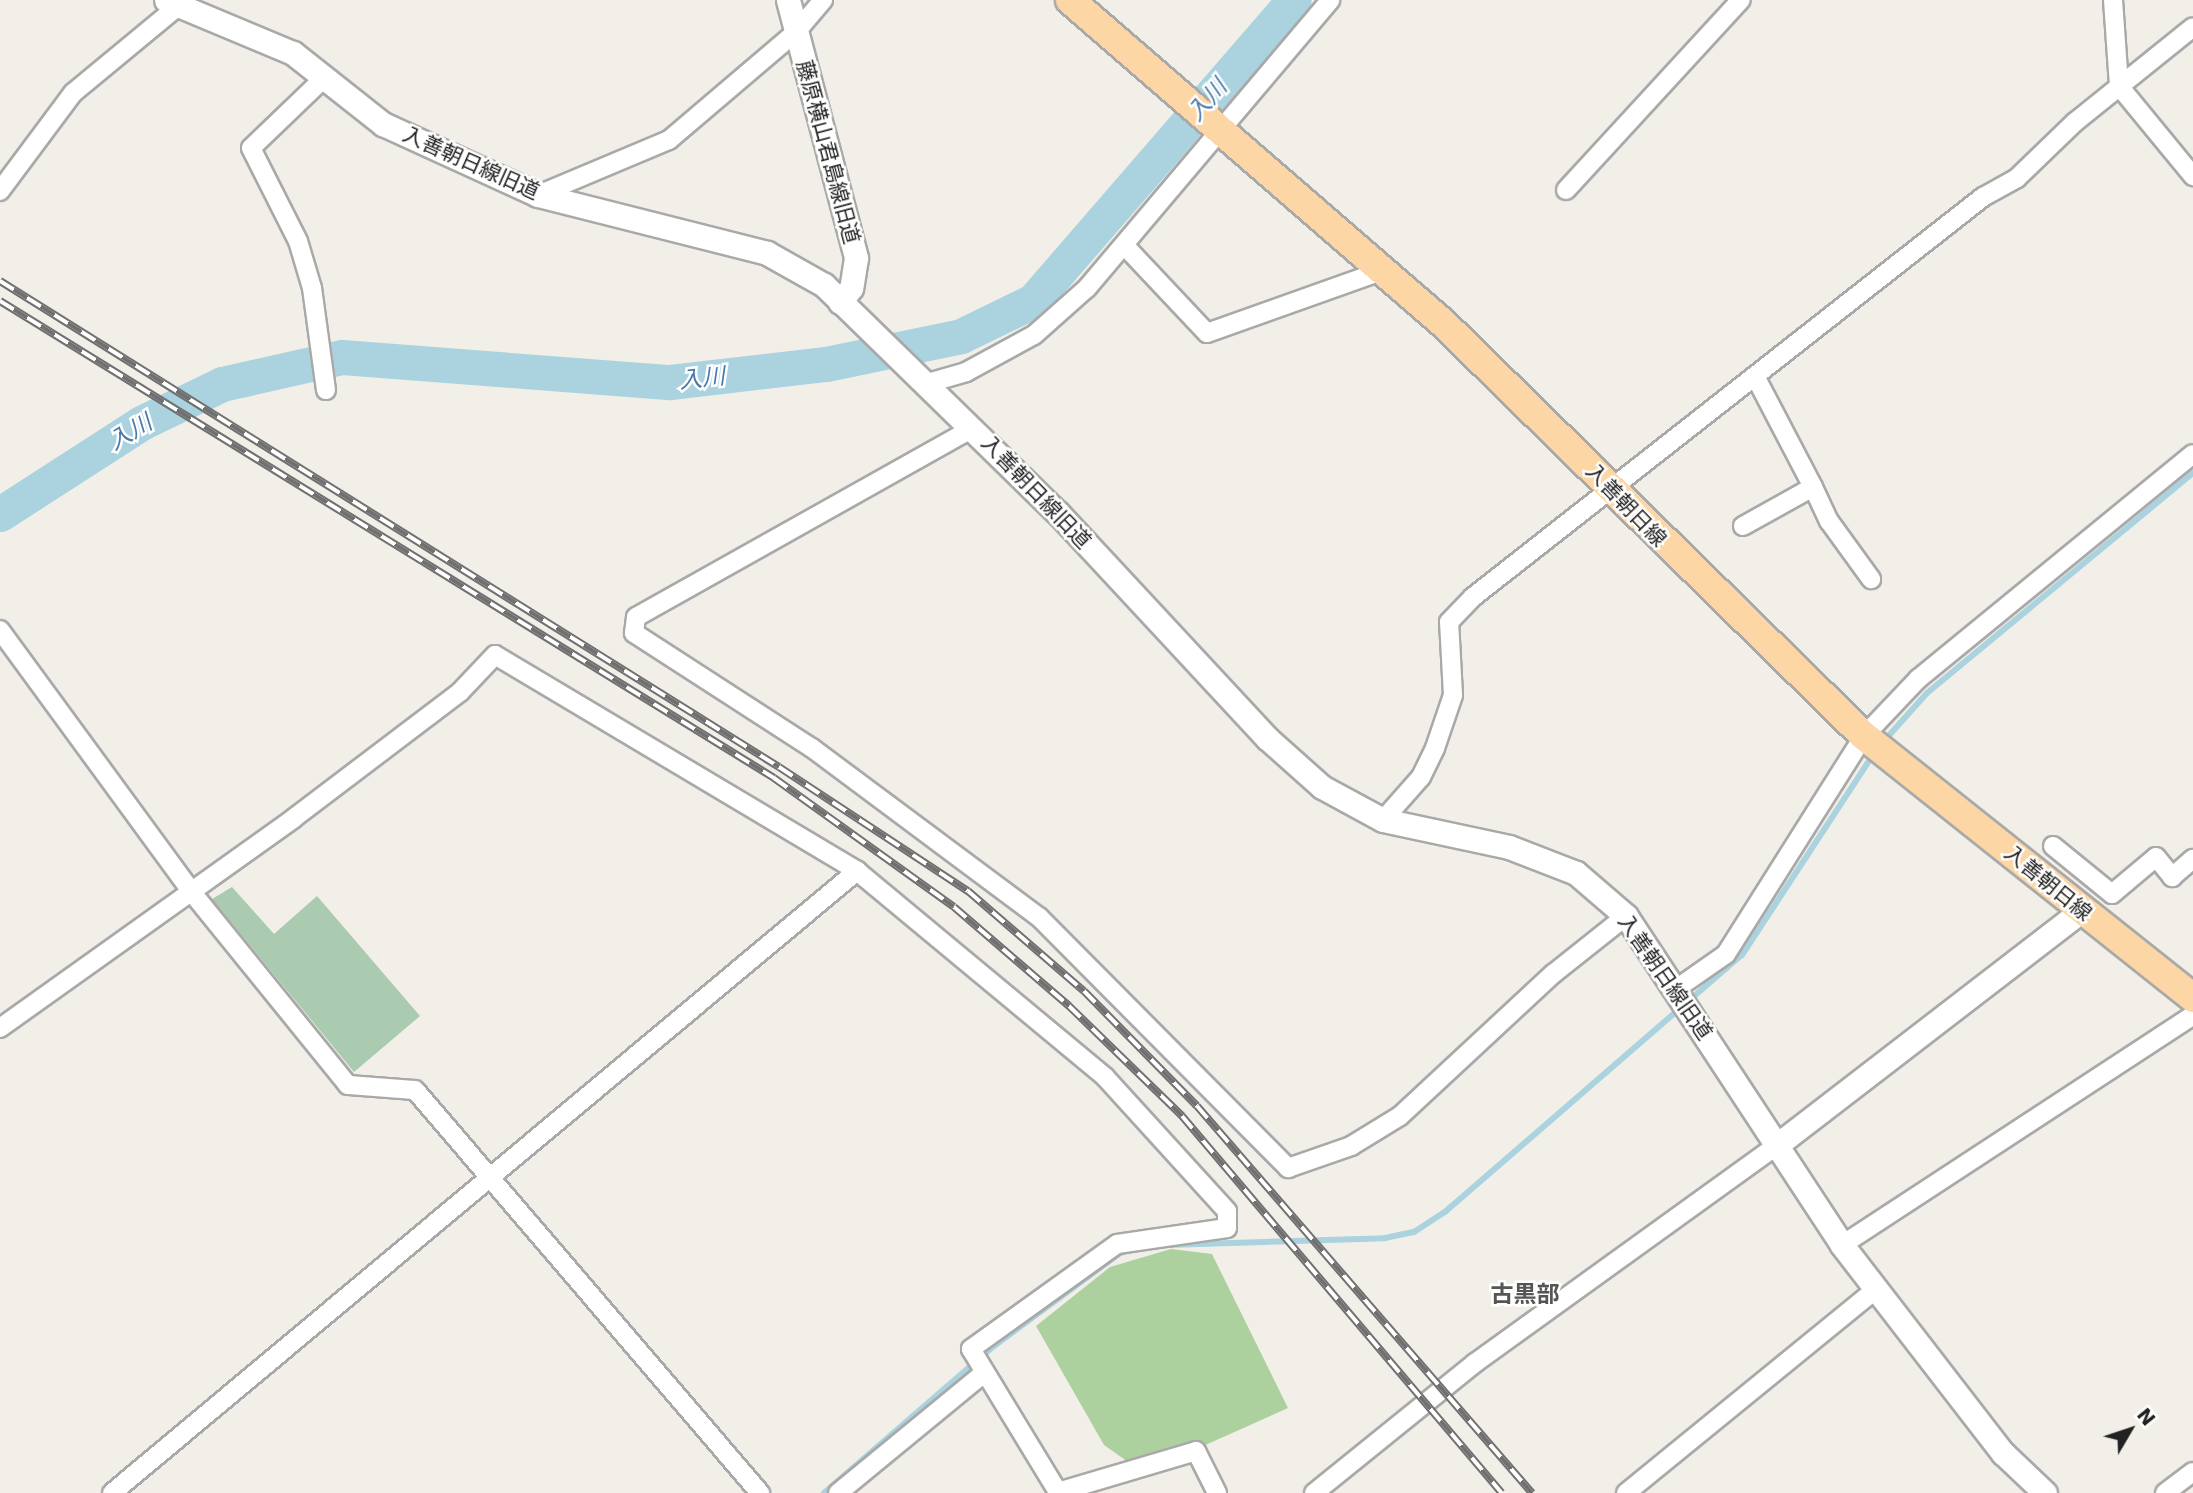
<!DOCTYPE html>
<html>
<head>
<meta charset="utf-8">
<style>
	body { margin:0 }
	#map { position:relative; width:2193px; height:1493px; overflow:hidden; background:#f2efe9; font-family:"DejaVu Sans","Noto Sans JP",sans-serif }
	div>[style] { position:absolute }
	.forest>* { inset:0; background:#add19e }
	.cemetery>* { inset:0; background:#aacbaf }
	.stream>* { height:6px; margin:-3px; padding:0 3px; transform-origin:3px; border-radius:3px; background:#aad3df }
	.river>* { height:35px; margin:-17.5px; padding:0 17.5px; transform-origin:17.5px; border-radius:17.5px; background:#aad3df }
	.roads { filter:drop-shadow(2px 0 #a9a9a9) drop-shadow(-2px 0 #a9a9a9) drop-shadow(0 2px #a9a9a9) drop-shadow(0 -2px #a9a9a9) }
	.minor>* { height:18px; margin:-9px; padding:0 9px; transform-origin:9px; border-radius:9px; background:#fff }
	.tertiary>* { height:23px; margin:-11.5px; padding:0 11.5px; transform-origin:11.5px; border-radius:11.5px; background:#fff }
	.primary>* { height:28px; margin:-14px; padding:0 14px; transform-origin:14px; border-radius:14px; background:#fcd6a4 }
	.rail>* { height:8px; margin-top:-4px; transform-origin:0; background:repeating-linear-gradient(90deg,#fff 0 16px,#707070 0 32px); box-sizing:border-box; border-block:2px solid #707070 }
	span { translate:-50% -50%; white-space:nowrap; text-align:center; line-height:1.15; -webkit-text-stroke:5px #fff; paint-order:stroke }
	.street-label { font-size:21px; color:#222 }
	.water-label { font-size:23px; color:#4a7aab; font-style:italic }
	.neighbourhood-label { font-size:23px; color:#555; font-weight:700 }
	.north { position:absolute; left:2095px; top:1395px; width:70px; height:70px; -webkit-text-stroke:5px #fff; paint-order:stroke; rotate:51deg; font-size:19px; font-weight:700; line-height:28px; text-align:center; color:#222 }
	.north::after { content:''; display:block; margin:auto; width:24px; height:32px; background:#222; clip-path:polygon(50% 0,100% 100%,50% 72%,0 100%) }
</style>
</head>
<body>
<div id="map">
	<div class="forest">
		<i style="clip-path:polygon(1171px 1249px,1212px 1254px,1288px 1408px,1201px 1447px,1131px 1464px,1104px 1445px,1036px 1326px,1110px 1267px)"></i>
	</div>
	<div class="cemetery">
		<i style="clip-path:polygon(232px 887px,274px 934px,317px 896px,420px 1016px,354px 1072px,212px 899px)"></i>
	</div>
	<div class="stream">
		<i style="left:1884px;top:741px;width:64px;rotate:-48.1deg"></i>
		<i style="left:1927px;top:693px;width:345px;rotate:-39.6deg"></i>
		<i style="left:1167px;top:1245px;width:218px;rotate:-1.8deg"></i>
		<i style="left:1385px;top:1238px;width:30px;rotate:-12deg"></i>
		<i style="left:1414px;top:1232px;width:38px;rotate:-33deg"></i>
		<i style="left:1446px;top:1211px;width:391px;rotate:-40.9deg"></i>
		<i style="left:1742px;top:955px;width:243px;rotate:-56.8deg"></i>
		<i style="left:824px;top:1493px;width:220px;rotate:-40.9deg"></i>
		<i style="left:990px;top:1349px;width:162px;rotate:-36.4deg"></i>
		<i style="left:1120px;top:1253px;width:16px;rotate:-14deg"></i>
	</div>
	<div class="river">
		<i style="left:0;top:514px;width:168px;rotate:-32.8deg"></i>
		<i style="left:141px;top:423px;width:90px;rotate:-25.7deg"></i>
		<i style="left:222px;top:384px;width:123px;rotate:-12.7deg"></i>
		<i style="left:342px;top:357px;width:329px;rotate:4.4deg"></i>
		<i style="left:670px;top:382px;width:157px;rotate:-6.6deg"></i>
		<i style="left:826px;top:364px;width:138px;rotate:-11.7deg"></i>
		<i style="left:961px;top:336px;width:80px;rotate:-25.9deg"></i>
		<i style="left:1033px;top:301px;width:398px;rotate:-49.1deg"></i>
	</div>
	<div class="roads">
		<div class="minor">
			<i style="left:2113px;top:0;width:86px;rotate:86deg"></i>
			<i style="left:2119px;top:86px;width:117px;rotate:50.6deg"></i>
			<i style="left:324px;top:78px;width:101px;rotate:136.2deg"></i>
			<i style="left:251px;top:148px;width:104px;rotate:63.2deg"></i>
			<i style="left:298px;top:241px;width:49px;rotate:73.4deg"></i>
			<i style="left:312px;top:288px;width:103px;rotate:82.2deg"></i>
			<i style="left:1566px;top:190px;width:258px;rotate:-47.4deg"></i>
			<i style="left:0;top:191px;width:122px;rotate:-53.3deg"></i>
			<i style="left:73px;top:93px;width:135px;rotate:-39.6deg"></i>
			<i style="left:538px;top:195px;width:142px;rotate:-22.8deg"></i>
			<i style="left:669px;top:140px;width:167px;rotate:-40.4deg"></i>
			<i style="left:796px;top:32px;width:42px;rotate:-49.8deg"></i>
			<i style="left:1124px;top:245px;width:121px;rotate:46.7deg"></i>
			<i style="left:1207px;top:333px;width:188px;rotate:-19.6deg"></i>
			<i style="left:928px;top:383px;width:40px;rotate:-16deg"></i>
			<i style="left:966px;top:372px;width:77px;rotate:-28.6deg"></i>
			<i style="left:1034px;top:335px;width:71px;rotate:-41.6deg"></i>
			<i style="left:1087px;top:288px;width:377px;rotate:-49.8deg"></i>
			<i style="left:973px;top:428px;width:386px;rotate:150.7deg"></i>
			<i style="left:636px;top:617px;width:16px;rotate:97deg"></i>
			<i style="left:634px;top:633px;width:212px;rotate:32.9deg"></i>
			<i style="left:812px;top:748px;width:283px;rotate:36.7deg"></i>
			<i style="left:1039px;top:917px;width:354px;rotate:45.2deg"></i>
			<i style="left:1288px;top:1168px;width:67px;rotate:-19.2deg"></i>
			<i style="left:1351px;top:1146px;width:57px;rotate:-31.5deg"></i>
			<i style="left:1400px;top:1116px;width:209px;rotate:-42.9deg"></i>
			<i style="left:1553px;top:974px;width:93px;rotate:-38.5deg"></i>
			<i style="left:1813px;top:487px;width:38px;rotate:65deg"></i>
			<i style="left:1829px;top:521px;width:72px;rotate:54.1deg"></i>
			<i style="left:1743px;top:526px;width:80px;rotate:-29.1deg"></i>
			<i style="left:1813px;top:487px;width:125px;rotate:-117.6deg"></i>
			<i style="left:0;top:630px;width:322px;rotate:53.8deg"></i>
			<i style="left:190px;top:890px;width:251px;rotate:51deg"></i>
			<i style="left:348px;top:1085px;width:67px;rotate:4.3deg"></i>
			<i style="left:415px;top:1090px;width:531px;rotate:49.43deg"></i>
			<i style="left:1383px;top:820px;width:57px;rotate:-48.5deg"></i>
			<i style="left:1421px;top:777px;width:32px;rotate:-64deg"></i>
			<i style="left:1435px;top:748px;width:56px;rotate:-71.2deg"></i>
			<i style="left:1453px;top:695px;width:73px;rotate:-93.1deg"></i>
			<i style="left:1449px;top:622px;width:35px;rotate:-46deg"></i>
			<i style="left:1473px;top:597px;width:648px;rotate:-38.11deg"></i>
			<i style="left:1983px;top:197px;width:39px;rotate:-29deg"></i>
			<i style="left:2017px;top:178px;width:81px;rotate:-44deg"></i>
			<i style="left:2075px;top:122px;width:151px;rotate:-38.8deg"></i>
			<i style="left:2053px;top:846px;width:76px;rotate:39.1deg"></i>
			<i style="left:2112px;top:894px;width:57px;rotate:-40.1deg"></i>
			<i style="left:2156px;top:857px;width:26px;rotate:51deg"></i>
			<i style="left:2172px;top:877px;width:28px;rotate:-41deg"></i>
			<i style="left:1676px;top:989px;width:61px;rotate:-35deg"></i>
			<i style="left:1726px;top:954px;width:258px;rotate:-57.7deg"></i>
			<i style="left:1864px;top:736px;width:79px;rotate:-46.5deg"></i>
			<i style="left:1918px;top:679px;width:355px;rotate:-39.3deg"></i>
			<i style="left:0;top:1028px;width:361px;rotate:-35.5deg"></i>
			<i style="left:294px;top:818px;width:208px;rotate:-37.2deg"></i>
			<i style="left:460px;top:692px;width:51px;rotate:-46.6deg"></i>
			<i style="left:495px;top:655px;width:422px;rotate:30.8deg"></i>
			<i style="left:857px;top:871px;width:322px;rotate:39.7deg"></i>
			<i style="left:1105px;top:1077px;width:181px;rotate:47.7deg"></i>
			<i style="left:1227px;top:1211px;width:17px;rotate:90deg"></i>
			<i style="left:1227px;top:1228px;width:111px;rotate:171.7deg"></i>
			<i style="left:1117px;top:1244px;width:180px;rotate:144.3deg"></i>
			<i style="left:971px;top:1349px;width:167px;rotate:58.7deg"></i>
			<i style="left:1058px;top:1492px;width:144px;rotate:-16.5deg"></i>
			<i style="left:1196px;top:1451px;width:47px;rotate:63.4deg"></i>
			<i style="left:1842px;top:1245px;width:420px;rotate:-33.2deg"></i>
			<i style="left:112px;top:1493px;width:971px;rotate:-39.86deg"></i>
			<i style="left:838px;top:1493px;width:189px;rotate:-39.4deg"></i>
			<i style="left:1314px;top:1493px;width:207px;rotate:-38.9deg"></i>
			<i style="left:1475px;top:1363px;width:372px;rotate:-35.8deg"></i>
			<i style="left:1626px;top:1493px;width:323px;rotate:-39.2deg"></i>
			<i style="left:2165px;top:1493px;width:35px;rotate:-37deg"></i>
		</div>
		<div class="tertiary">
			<i style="left:166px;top:0;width:138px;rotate:22.7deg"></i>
			<i style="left:293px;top:53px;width:115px;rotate:38.3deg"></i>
			<i style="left:383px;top:124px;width:170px;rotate:24.6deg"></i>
			<i style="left:538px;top:195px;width:236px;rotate:14.2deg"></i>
			<i style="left:767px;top:253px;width:65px;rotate:29.3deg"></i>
			<i style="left:824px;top:285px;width:327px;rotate:44.3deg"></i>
			<i style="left:1058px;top:513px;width:307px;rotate:47.1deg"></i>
			<i style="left:1267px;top:738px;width:74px;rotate:41.7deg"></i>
			<i style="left:1322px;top:787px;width:69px;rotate:28.4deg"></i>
			<i style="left:1383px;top:820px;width:129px;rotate:12.1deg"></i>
			<i style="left:1509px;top:847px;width:72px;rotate:21.2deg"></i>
			<i style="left:1576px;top:873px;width:66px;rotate:40.7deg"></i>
			<i style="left:1626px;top:916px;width:394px;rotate:56.7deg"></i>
			<i style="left:1842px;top:1245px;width:263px;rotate:52.3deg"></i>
			<i style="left:2003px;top:1453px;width:58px;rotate:43.6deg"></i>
			<i style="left:788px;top:0;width:267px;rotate:75.2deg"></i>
			<i style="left:856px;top:258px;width:30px;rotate:99deg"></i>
			<i style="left:851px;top:288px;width:18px;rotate:128deg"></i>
			<i style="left:1777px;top:1145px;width:385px;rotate:-37.6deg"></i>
		</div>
		<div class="primary">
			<i style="left:1070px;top:0;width:492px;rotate:40.9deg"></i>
			<i style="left:1442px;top:322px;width:591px;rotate:44.45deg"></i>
			<i style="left:1864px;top:736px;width:421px;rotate:38.5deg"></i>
		</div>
	</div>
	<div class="rail">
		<i style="left:0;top:281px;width:918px;rotate:31.96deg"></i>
		<i style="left:779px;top:767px;width:226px;rotate:33.3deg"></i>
		<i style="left:968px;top:891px;width:153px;rotate:40.8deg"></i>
		<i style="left:1084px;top:991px;width:161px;rotate:45.5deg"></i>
		<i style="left:1197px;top:1106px;width:512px;rotate:49.12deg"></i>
		<i style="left:0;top:301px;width:909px;rotate:31.64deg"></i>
		<i style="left:774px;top:778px;width:221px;rotate:35.6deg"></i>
		<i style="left:954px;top:907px;width:152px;rotate:40.7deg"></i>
		<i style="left:1069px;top:1006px;width:158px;rotate:44.2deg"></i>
		<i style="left:1182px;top:1116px;width:494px;rotate:49.7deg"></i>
	</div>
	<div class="street-label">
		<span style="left:828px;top:152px;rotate:75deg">藤原横山君島線旧道</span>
		<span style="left:471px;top:163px;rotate:24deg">入善朝日線旧道</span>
		<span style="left:1036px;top:492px;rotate:46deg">入善朝日線旧道</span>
		<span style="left:1626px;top:505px;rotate:46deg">入善朝日線</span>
		<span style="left:2048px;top:883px;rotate:39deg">入善朝日線</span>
		<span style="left:1665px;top:977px;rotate:55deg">入善朝日線旧道</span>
	</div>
	<div class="water-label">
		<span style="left:1207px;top:100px;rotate:-49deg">入川</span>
		<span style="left:702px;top:378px;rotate:-6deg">入川</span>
		<span style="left:130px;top:432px;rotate:-31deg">入川</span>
	</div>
	<div class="neighbourhood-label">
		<span style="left:1525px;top:1294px">古黒部</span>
	</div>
	<div class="north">N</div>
</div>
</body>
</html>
